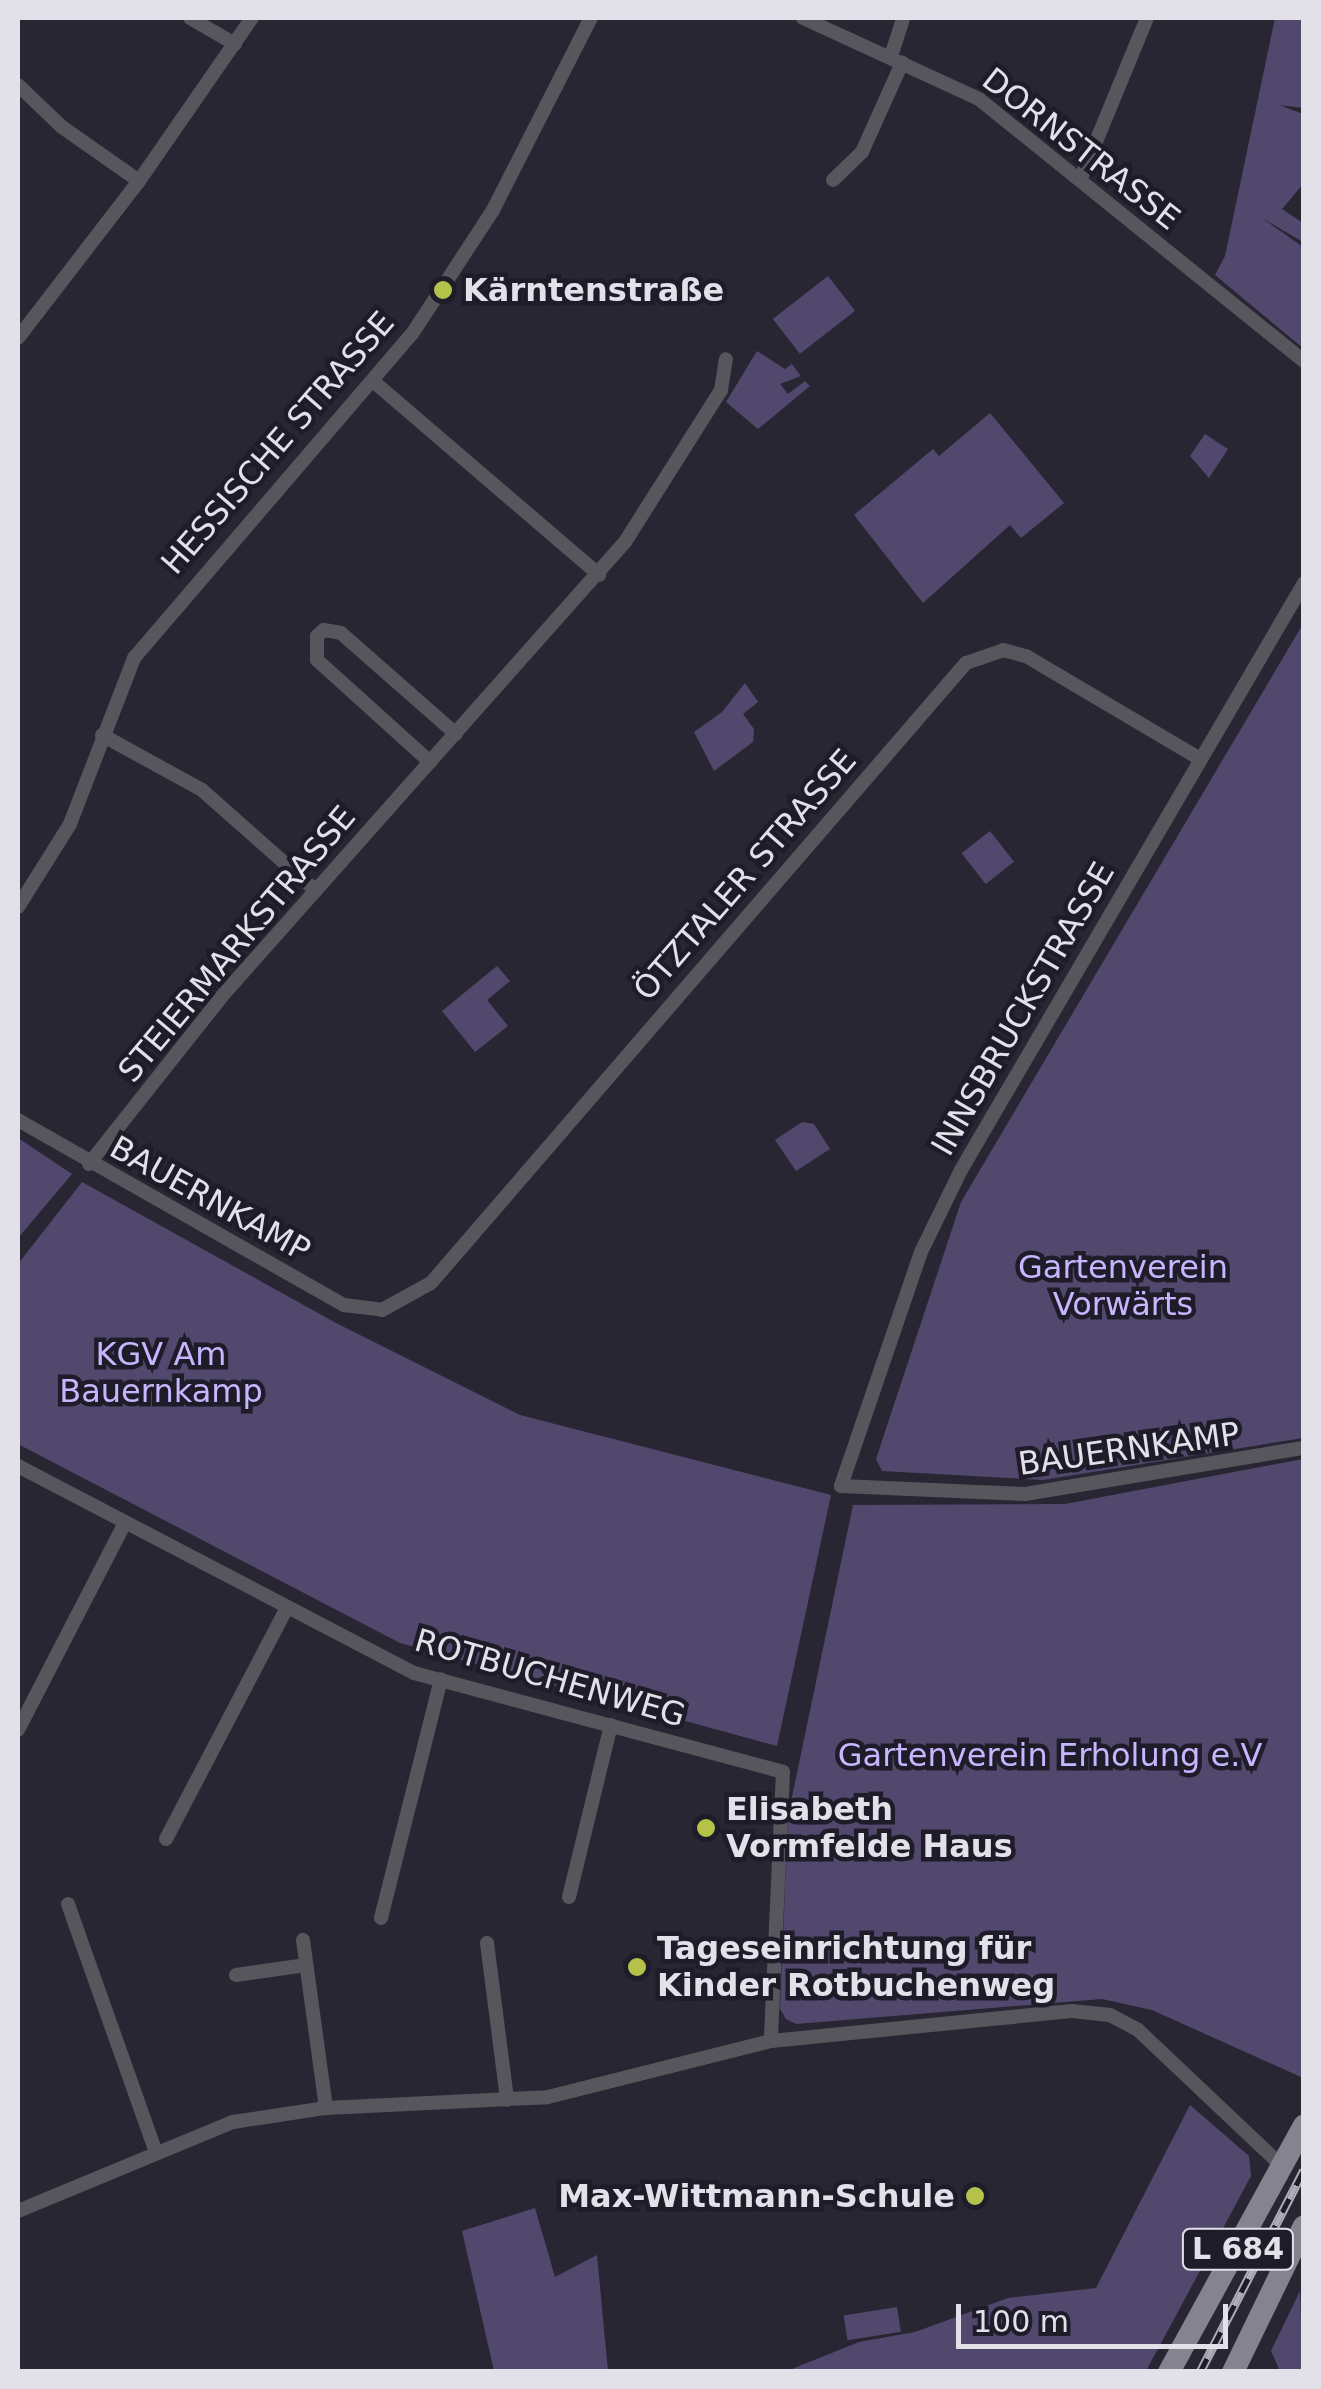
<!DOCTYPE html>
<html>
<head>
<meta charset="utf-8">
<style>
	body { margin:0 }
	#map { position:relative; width:1321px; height:2389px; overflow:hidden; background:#292633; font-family:"DejaVu Sans",sans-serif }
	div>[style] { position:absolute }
	.green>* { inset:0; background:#52486e; transform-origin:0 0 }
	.minor>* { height:14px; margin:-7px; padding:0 7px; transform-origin:7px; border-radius:7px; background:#57565d }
	.primary>* { height:22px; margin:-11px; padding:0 11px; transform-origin:11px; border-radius:11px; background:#868391 }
	.rail>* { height:9px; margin-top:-4.5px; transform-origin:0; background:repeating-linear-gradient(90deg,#1f1c29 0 15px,#aeacb6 0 30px); box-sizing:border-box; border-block:2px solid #aeacb6 }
	.dots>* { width:28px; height:28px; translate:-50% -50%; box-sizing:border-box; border:5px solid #1f1c29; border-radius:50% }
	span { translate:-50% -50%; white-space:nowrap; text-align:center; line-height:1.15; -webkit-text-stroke:9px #1f1c29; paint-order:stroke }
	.shield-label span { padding:2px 8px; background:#1f1c29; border:2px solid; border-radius:8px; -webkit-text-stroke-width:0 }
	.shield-label { font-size:30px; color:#e2e0e9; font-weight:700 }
	.street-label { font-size:32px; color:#e2e0e9 }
	.poi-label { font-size:32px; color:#e2e0e9; font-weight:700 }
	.left { translate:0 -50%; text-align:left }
	.right { translate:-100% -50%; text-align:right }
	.park-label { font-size:32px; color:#c7b5fe }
	.frame { position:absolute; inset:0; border:20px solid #e2e0e9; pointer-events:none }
	.scale { position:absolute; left:956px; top:2304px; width:272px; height:45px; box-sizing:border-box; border:5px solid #e2e0e9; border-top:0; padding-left:12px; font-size:30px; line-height:35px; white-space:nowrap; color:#e2e0e9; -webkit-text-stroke:8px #1f1c29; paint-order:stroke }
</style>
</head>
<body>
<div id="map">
	<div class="green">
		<i style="clip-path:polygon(1275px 18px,1303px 18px,1303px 108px,1279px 105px,1303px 114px,1303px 184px,1282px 209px,1303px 223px,1303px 242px,1262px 218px,1303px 247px,1303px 348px,1215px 275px,1225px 256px)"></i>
		<i style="left:828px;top:276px;width:44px;height:70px;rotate:52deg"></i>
		<i style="clip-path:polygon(757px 351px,785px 369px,792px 364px,801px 376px,780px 384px,788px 394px,805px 381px,810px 386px,758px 429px,726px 402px)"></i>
		<i style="clip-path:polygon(990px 413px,1064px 503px,1021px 538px,1010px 525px,923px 603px,854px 515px,933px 449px,939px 456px)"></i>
		<i style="clip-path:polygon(1205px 434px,1228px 449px,1209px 478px,1190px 456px)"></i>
		<i style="clip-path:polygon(1303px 624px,1303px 1438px,1043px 1480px,882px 1471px,876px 1459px,961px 1202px)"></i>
		<i style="clip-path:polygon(745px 683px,758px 702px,743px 714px,754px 729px,753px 742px,714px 771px,694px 732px,722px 712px)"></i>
		<i style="left:990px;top:831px;width:39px;height:36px;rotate:52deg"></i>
		<i style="clip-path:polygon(497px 966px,510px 981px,487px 1000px,508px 1026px,475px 1052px,442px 1011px)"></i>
		<i style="clip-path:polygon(802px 1122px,814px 1124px,830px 1149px,796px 1171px,775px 1140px)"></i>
		<i style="clip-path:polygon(18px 1138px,72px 1174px,18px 1238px)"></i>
		<i style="clip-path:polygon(82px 1182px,336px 1323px,520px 1415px,831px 1495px,777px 1746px,400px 1643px,18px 1444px,18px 1264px)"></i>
		<i style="clip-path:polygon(1303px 1459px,1301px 2077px,1152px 2010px,1102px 1999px,796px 2024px,786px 2019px,780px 2009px,788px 1816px,853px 1505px,1065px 1504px)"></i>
		<i style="clip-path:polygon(1190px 2105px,1249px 2156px,1251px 2176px,1146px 2371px,787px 2371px,859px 2342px,915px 2332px,1008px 2298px,1096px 2288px)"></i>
		<i style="clip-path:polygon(535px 2208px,555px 2277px,597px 2255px,608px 2371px,494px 2371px,462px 2231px)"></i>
		<i style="clip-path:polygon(1300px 2291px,1303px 2371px,1280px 2371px,1271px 2351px)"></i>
		<i style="left:897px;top:2307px;width:25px;height:54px;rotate:81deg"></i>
	</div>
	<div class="minor">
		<i style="left:190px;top:18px;width:52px;rotate:30deg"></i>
		<i style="left:803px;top:18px;width:194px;rotate:24.7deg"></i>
		<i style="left:979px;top:99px;width:417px;rotate:38.9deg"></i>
		<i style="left:891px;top:56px;width:40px;rotate:-72deg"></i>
		<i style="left:18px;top:85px;width:61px;rotate:43.7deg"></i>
		<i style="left:62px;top:127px;width:94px;rotate:35deg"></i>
		<i style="left:1081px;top:178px;width:173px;rotate:-67.6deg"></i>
		<i style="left:833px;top:180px;width:40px;rotate:-44deg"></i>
		<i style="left:862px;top:152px;width:98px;rotate:-65.8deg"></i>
		<i style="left:18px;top:338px;width:198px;rotate:-52.4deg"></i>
		<i style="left:139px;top:181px;width:198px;rotate:-55.3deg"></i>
		<i style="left:373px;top:381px;width:298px;rotate:40.6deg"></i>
		<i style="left:1304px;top:583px;width:680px;rotate:120.3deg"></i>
		<i style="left:961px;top:1170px;width:91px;rotate:116deg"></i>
		<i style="left:921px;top:1252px;width:247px;rotate:108.9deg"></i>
		<i style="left:841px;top:1486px;width:184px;rotate:2.5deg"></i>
		<i style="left:1025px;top:1494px;width:283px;rotate:-9.4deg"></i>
		<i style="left:102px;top:735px;width:114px;rotate:28.8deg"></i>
		<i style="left:202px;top:790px;width:152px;rotate:41.5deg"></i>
		<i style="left:430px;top:762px;width:152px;rotate:-137.9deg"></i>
		<i style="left:317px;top:660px;width:24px;rotate:-90deg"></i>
		<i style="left:317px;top:636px;width:9px;rotate:-41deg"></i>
		<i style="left:324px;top:630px;width:17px;rotate:10deg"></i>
		<i style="left:341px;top:633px;width:153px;rotate:41.3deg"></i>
		<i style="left:18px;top:907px;width:98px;rotate:-57.9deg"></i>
		<i style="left:70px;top:824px;width:178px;rotate:-68.9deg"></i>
		<i style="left:134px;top:658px;width:427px;rotate:-49.4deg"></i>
		<i style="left:412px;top:334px;width:148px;rotate:-56.8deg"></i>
		<i style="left:493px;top:210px;width:216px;rotate:-63deg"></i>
		<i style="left:18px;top:1120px;width:375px;rotate:29.6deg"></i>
		<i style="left:344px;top:1305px;width:38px;rotate:7deg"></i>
		<i style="left:382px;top:1310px;width:56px;rotate:-28.9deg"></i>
		<i style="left:431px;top:1283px;width:819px;rotate:-49.21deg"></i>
		<i style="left:966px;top:663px;width:39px;rotate:-19deg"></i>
		<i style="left:1003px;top:650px;width:24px;rotate:15deg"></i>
		<i style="left:1026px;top:656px;width:202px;rotate:30.6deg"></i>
		<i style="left:89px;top:1164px;width:214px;rotate:-51.6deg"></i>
		<i style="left:222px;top:996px;width:607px;rotate:-48.41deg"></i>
		<i style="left:625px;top:542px;width:180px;rotate:-57.7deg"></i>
		<i style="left:721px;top:390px;width:31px;rotate:-81deg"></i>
		<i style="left:18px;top:1466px;width:447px;rotate:27.6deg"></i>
		<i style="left:414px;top:1673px;width:382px;rotate:15deg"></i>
		<i style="left:783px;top:1772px;width:269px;rotate:92.6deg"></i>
		<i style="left:18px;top:1730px;width:233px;rotate:-62.7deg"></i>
		<i style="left:166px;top:1839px;width:261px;rotate:-62.4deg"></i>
		<i style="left:569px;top:1897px;width:177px;rotate:-76.3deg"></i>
		<i style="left:68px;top:1904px;width:261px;rotate:70.5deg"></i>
		<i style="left:381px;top:1918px;width:246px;rotate:-75.9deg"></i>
		<i style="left:303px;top:1940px;width:170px;rotate:82.2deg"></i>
		<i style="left:487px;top:1943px;width:158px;rotate:82.7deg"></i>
		<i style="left:236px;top:1975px;width:71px;rotate:-8.1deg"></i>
		<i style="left:18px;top:2211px;width:233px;rotate:-22.5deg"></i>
		<i style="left:233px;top:2122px;width:94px;rotate:-8.6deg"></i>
		<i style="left:326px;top:2108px;width:222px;rotate:-2.8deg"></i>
		<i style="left:548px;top:2097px;width:230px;rotate:-14.1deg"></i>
		<i style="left:771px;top:2041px;width:302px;rotate:-5.7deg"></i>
		<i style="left:1072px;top:2011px;width:38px;rotate:6deg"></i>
		<i style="left:1110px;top:2015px;width:32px;rotate:28deg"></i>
		<i style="left:1138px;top:2030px;width:199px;rotate:43.4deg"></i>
	</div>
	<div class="primary">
		<i style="left:1169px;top:2372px;width:281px;rotate:-61.3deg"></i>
		<i style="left:1233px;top:2372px;width:162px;rotate:-64.1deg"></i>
	</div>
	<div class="rail">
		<i style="left:1200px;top:2372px;width:227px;rotate:-62.8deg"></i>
	</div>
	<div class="dots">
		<i style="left:443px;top:290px;background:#b4c24a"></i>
		<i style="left:706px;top:1828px;background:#b4c24a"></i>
		<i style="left:637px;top:1967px;background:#b4c24a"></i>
		<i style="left:975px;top:2196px;background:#b4c24a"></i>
	</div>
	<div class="shield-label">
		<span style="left:1238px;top:2249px">L 684</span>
	</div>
	<div class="street-label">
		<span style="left:1081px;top:149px;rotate:38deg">DORNSTRASSE</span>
		<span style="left:278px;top:443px;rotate:-49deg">HESSISCHE STRASSE</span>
		<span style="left:745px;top:875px;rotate:-49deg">ÖTZTALER STRASSE</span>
		<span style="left:237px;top:944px;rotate:-50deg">STEIERMARKSTRASSE</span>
		<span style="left:1023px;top:1009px;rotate:-60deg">INNSBRUCKSTRASSE</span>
		<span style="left:210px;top:1199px;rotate:29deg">BAUERNKAMP</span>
		<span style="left:1129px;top:1449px;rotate:-8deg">BAUERNKAMP</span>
		<span style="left:550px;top:1678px;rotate:16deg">ROTBUCHENWEG</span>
	</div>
	<div class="poi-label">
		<span class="left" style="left:463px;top:290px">Kärntenstraße</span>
		<span class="left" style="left:726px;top:1828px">Elisabeth<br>Vormfelde Haus</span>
		<span class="left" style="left:657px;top:1967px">Tageseinrichtung für<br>Kinder Rotbuchenweg</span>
		<span class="right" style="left:955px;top:2196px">Max-Wittmann-Schule</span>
	</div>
	<div class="park-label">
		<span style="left:1123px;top:1286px">Gartenverein<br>Vorwärts</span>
		<span style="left:161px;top:1373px">KGV Am<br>Bauernkamp</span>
		<span style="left:1050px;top:1755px">Gartenverein Erholung e.V</span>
	</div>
	<div class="frame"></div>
	<div class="scale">100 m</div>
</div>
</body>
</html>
